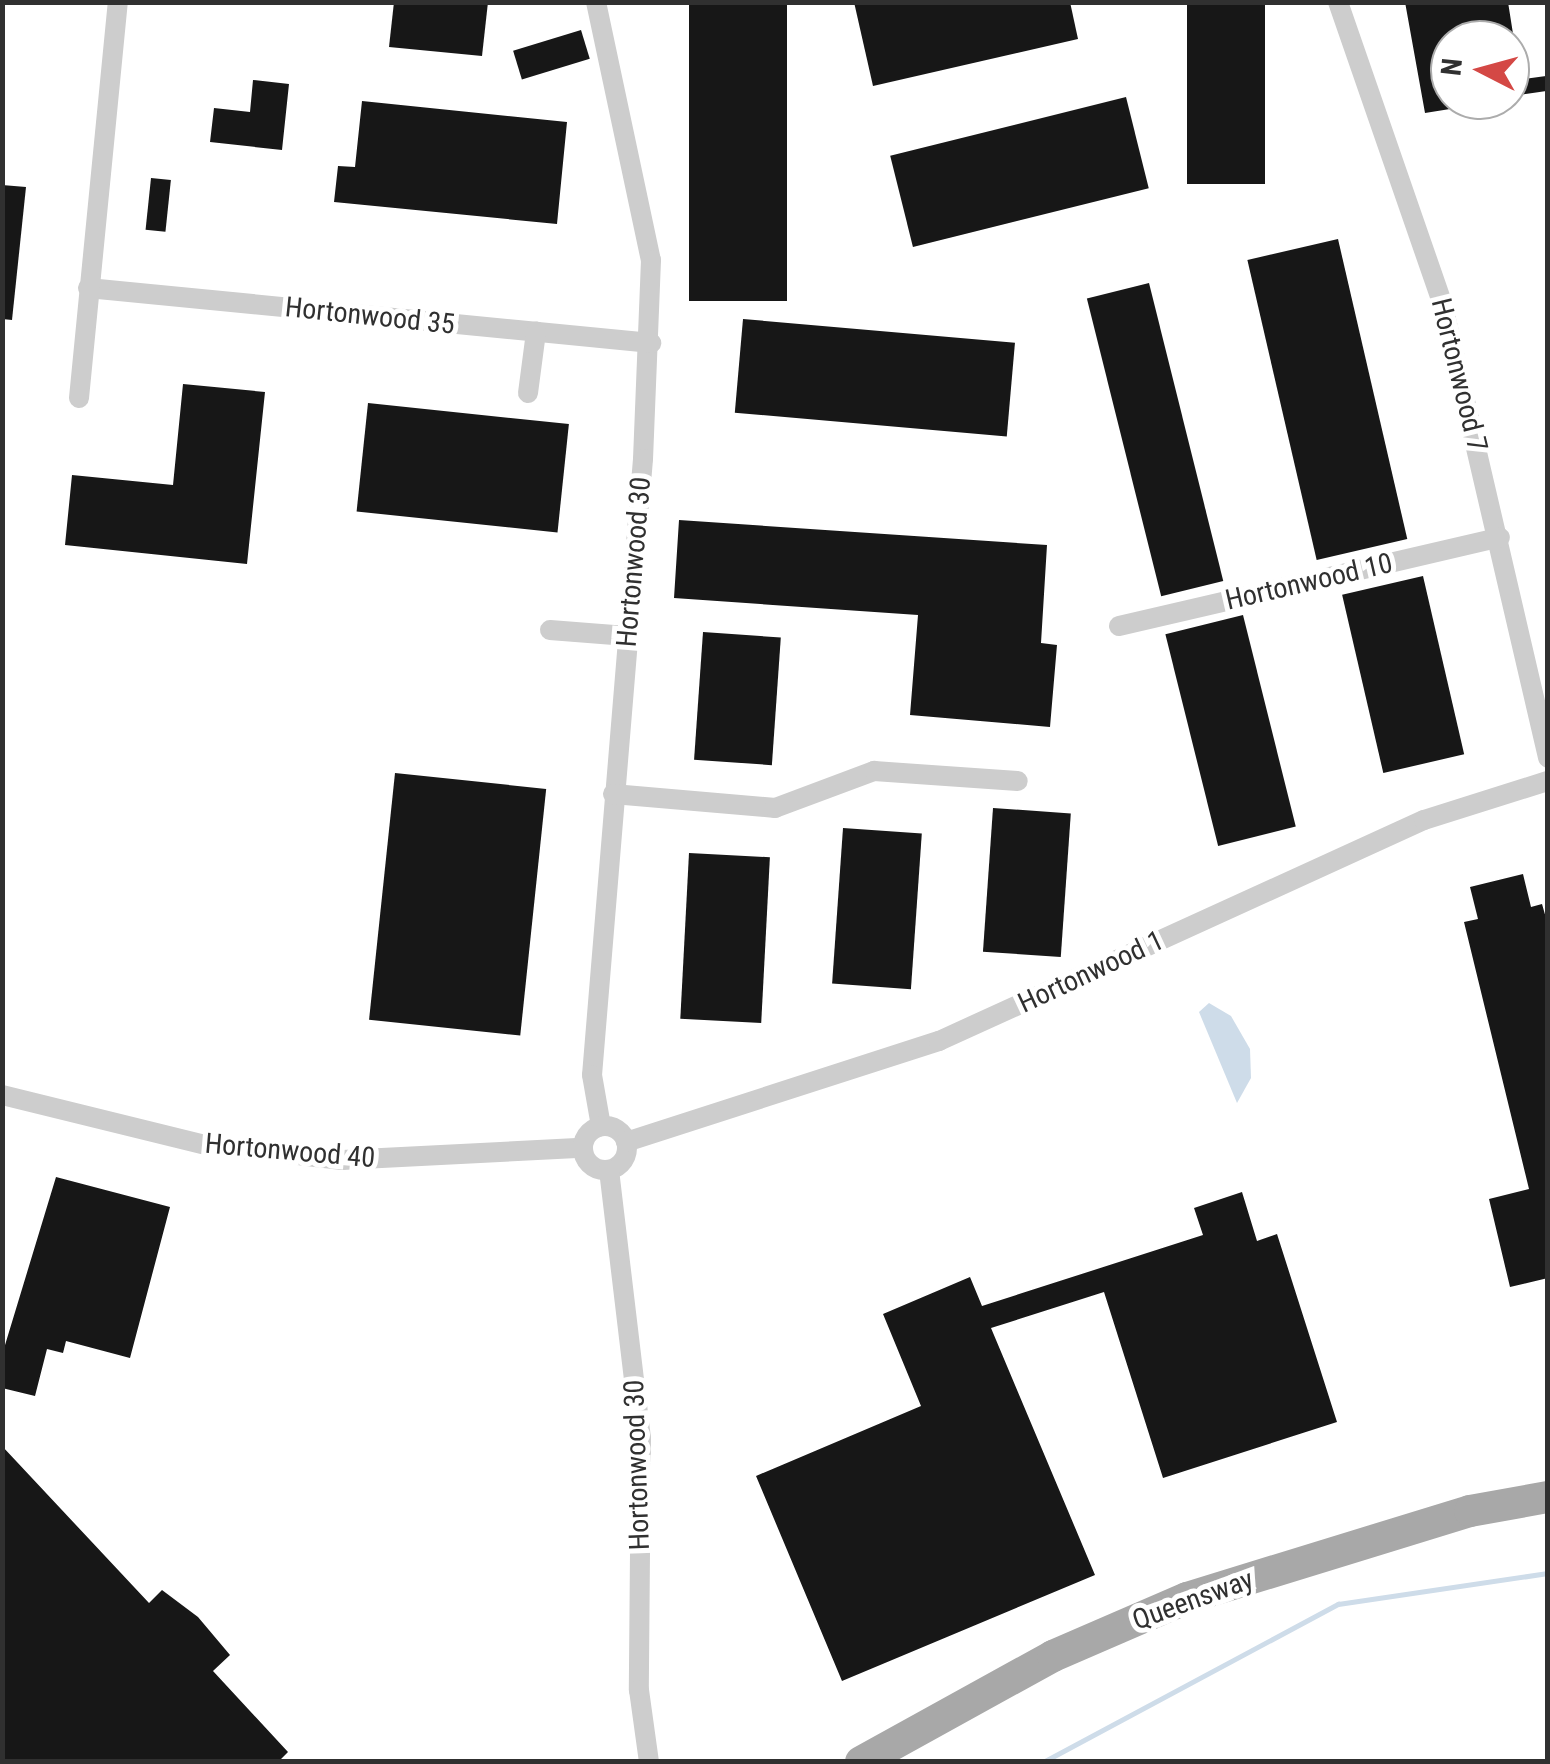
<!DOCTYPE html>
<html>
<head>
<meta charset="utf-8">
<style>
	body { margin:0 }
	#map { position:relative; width:1550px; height:1764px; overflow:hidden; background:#fff; font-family:"Roboto Condensed",sans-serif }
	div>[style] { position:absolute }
	.water>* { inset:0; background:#cedce9 }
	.stream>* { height:5px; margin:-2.5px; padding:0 2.5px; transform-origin:2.5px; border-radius:2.5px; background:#cedce9 }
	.building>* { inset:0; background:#171717; transform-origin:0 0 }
	.minor>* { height:20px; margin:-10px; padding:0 10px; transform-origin:10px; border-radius:10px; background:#cdcdcd }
	.minor>.ring { margin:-10px; padding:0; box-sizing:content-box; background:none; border:20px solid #cdcdcd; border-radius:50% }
	.primary>* { height:32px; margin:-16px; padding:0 16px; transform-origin:16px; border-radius:16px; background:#a8a8a8 }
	span { translate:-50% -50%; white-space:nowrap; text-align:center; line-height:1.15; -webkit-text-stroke:10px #fff; paint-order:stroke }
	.street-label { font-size:28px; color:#303030 }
	.frame { position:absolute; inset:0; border:5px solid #303030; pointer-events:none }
	.north { position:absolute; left:1430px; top:20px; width:100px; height:100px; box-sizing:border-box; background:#fff; border:2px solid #acacac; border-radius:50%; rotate:276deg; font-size:28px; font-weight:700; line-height:40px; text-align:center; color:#303030 }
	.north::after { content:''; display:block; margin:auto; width:35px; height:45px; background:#d44845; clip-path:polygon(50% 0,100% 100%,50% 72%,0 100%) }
</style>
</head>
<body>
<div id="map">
	<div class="water">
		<i style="clip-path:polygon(1209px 1003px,1231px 1016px,1250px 1049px,1251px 1078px,1237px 1103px,1199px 1012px)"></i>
	</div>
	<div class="stream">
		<i style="left:1043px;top:1762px;width:335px;rotate:-28.2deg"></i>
		<i style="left:1338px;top:1604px;width:212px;rotate:-8.4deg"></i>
	</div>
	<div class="building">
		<i style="clip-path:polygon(394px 2px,488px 2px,482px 56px,389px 47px)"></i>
		<i style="left:689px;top:2px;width:98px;height:299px"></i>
		<i style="clip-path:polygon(854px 2px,1070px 2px,1078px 39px,873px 86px)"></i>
		<i style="left:1187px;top:2px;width:78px;height:182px"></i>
		<i style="clip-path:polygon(1405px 2px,1508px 2px,1514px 40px,1450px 40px,1450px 109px,1425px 113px)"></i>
		<i style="left:581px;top:30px;width:30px;height:71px;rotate:73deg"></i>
		<i style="left:1546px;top:76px;width:15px;height:36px;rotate:82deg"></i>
		<i style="clip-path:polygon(253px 80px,289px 84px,282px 150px,210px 142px,214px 108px,250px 112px)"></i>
		<i style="left:1126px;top:97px;width:94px;height:243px;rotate:76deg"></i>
		<i style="clip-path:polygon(362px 101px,567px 122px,557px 224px,334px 202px,338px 166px,355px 167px)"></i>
		<i style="left:151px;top:178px;width:20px;height:52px;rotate:6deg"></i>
		<i style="clip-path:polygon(2px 185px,26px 187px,12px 320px,2px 319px)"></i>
		<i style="left:1338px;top:239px;width:308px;height:93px;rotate:77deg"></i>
		<i style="left:1149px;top:283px;width:307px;height:64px;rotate:76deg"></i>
		<i style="left:743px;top:319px;width:273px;height:94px;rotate:5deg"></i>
		<i style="clip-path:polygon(183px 384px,265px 392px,247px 564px,65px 545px,72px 475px,173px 485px)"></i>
		<i style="left:368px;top:403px;width:202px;height:109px;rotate:6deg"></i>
		<i style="clip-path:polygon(679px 520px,1047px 545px,1041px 643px,1057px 645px,1050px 727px,910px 715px,918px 615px,674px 598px)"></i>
		<i style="left:1423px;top:576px;width:183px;height:83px;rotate:77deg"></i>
		<i style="left:1243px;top:615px;width:218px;height:80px;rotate:76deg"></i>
		<i style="left:703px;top:632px;width:78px;height:128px;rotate:4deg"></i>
		<i style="left:395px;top:773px;width:152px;height:248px;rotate:6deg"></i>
		<i style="left:993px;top:808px;width:78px;height:144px;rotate:4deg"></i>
		<i style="left:843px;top:828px;width:79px;height:156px;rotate:4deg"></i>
		<i style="left:689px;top:853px;width:81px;height:166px;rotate:3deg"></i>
		<i style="clip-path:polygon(1523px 874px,1531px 907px,1542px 904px,1548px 925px,1548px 1278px,1510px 1287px,1489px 1199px,1529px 1189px,1464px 922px,1478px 919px,1470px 887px)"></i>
		<i style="clip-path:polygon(56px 1177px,170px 1207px,130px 1358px,66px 1341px,63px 1353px,47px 1349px,35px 1396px,2px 1388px,2px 1355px)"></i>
		<i style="clip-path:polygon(1242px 1192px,1257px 1241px,1277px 1234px,1337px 1422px,1163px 1478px,1104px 1292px,991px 1328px,1095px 1575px,842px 1681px,756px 1476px,921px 1406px,883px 1314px,970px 1277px,982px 1306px,1203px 1235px,1194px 1208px)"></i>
		<i style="clip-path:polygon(2px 1446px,149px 1603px,162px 1590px,198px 1617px,230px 1655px,213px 1671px,288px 1752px,278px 1762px,2px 1762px)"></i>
	</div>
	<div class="minor">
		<i style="left:596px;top:2px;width:264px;rotate:78deg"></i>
		<i style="left:651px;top:260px;width:199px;rotate:92.3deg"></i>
		<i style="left:643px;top:459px;width:618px;rotate:94.73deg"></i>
		<i style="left:592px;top:1075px;width:52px;rotate:80deg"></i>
		<i style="left:1338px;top:2px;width:318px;rotate:70.9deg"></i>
		<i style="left:1442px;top:302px;width:468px;rotate:76.9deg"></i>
		<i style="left:88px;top:288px;width:566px;rotate:5.58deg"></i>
		<i style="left:528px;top:393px;width:62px;rotate:-82.5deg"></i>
		<i style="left:79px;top:398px;width:398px;rotate:-84.4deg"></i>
		<i style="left:1119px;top:626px;width:391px;rotate:-13.1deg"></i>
		<i style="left:550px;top:630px;width:77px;rotate:4.5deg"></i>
		<i style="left:613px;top:794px;width:163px;rotate:4.9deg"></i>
		<i style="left:775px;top:808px;width:106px;rotate:-20.5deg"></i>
		<i style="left:874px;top:771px;width:144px;rotate:4deg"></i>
		<i style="left:2px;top:1095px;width:210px;rotate:13.8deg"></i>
		<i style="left:206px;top:1145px;width:137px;rotate:6.3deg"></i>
		<i style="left:342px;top:1160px;width:240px;rotate:-2.9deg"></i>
		<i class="ring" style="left:583px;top:1126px;width:24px;height:24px"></i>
		<i style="left:626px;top:1142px;width:329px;rotate:-17.9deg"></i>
		<i style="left:939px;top:1041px;width:533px;rotate:-24.5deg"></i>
		<i style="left:1424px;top:820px;width:130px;rotate:-17.5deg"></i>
		<i style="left:609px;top:1170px;width:270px;rotate:83.2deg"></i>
		<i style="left:641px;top:1438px;width:252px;rotate:90.5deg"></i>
		<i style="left:639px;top:1690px;width:73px;rotate:82.1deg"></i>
	</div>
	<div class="primary">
		<i style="left:861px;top:1762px;width:219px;rotate:-28.9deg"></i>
		<i style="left:1053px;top:1656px;width:146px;rotate:-23.4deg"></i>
		<i style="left:1187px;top:1598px;width:296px;rotate:-17.1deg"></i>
		<i style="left:1470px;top:1511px;width:79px;rotate:-10.2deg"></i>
	</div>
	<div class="street-label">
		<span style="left:370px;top:316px;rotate:6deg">Hortonwood 35</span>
		<span style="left:1459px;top:375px;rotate:76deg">Hortonwood 7</span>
		<span style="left:634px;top:562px;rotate:-85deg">Hortonwood 30</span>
		<span style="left:1309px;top:582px;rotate:-13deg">Hortonwood 10</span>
		<span style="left:1091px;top:972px;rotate:-25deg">Hortonwood 1</span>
		<span style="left:290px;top:1151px;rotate:5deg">Hortonwood 40</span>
		<span style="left:637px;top:1465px;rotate:-92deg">Hortonwood 30</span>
		<span style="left:1193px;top:1600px;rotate:-20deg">Queensway</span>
	</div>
	<div class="frame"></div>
	<div class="north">N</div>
</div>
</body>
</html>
